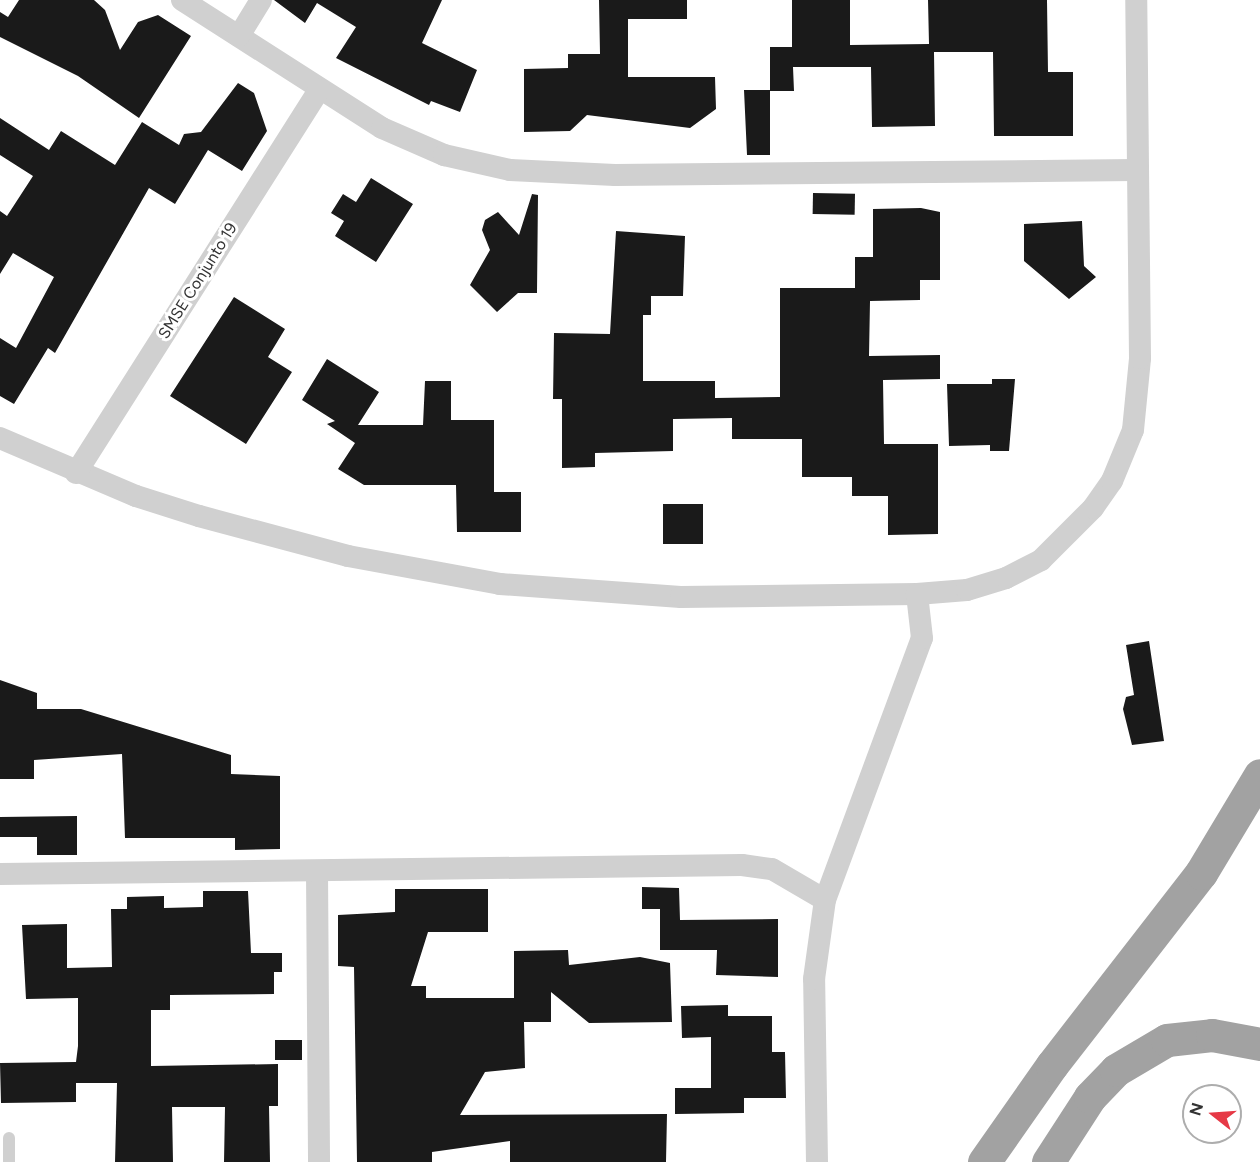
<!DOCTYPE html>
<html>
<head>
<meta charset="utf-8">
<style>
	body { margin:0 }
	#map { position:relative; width:1260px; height:1162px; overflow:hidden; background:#fff; font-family:Figtree,sans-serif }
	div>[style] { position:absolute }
	.building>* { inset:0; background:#1a1a1a; transform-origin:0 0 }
	.service>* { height:12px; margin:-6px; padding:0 6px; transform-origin:6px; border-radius:6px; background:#d0d0d0 }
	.minor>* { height:22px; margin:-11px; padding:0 11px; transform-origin:11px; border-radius:11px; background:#d0d0d0 }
	.trunk>* { height:33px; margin:-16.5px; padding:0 16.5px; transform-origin:16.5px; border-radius:16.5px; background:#a2a2a2 }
	span { translate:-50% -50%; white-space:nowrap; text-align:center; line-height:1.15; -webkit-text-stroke:6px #fff; paint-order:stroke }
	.street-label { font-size:16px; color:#333 }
	.north { position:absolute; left:1182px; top:1084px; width:60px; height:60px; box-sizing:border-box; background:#fff; border:2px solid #adadad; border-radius:50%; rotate:287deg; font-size:16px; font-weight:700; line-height:24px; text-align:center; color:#333 }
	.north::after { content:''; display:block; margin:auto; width:21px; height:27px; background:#e63946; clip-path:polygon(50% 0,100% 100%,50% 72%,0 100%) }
</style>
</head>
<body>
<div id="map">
	<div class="building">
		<i style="clip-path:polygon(19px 0,94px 0,105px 10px,120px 50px,138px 22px,158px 15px,191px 36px,139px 118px,78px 76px,0 37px,0 12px,8px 17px)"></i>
		<i style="clip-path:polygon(274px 0,442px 0,422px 43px,477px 70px,460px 112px,431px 101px,429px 105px,336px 58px,356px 27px,317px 3px,305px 23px)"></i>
		<i style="clip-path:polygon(599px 0,687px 0,687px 19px,628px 19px,628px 77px,715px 77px,716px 109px,690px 128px,587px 115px,570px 131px,524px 132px,524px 69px,568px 68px,568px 54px,600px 54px)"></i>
		<i style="clip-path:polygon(792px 0,850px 0,850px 45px,929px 44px,928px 0,1047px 0,1048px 72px,1073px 72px,1073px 136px,994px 136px,993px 52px,934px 52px,935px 126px,872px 127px,871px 67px,793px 67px,794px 91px,770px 91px,770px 155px,747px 155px,744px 90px,770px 90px,770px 47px,792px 47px)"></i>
		<i style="clip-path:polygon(238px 83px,254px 93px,267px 131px,242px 171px,208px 150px,175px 204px,149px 188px,55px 353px,48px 348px,14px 404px,0 396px,0 338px,16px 348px,54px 277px,13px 253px,0 274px,0 211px,7px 216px,33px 176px,0 155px,0 118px,49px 150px,61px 131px,115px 165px,142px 122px,179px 145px,184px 134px,201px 132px)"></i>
		<i style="clip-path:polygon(371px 178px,413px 204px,376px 262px,335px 236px,344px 221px,331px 213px,343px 194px,356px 202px)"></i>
		<i style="left:813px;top:193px;width:42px;height:21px;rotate:1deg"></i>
		<i style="clip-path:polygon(532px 194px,538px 195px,537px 293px,518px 293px,497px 312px,470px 285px,490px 250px,482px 230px,485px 220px,498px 212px,519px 235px)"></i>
		<i style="clip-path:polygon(921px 208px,940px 212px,940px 280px,920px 280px,920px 300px,870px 301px,869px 356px,940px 355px,940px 379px,883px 380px,884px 444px,938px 444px,938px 534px,888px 535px,888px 496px,852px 496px,852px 477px,802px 477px,802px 439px,732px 439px,732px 418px,673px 419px,673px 451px,595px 453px,595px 467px,562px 468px,562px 399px,553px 399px,554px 333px,610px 334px,616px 231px,685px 236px,683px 296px,651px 296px,651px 315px,643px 315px,643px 381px,715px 381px,715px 398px,780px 397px,780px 288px,855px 288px,855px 257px,873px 257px,873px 209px)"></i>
		<i style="clip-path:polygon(1082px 221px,1084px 266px,1096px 277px,1069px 299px,1024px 261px,1024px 224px)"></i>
		<i style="clip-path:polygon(234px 297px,285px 329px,268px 357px,292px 372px,246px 444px,170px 396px)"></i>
		<i style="clip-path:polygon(327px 359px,379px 392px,358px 425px,423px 425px,425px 381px,451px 381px,451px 420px,494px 420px,494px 492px,521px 492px,521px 532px,457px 532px,456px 485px,364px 485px,338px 469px,355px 443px,327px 424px,335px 421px,302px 400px)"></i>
		<i style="clip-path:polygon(992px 379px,1015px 379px,1009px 451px,990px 451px,990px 445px,949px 446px,947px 384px,992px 384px)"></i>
		<i style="left:663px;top:504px;width:40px;height:40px"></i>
		<i style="clip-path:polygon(1149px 641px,1164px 741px,1132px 745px,1123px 709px,1126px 697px,1134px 695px,1126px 645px)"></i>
		<i style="clip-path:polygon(0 680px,37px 693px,37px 709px,81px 709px,231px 755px,231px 774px,280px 776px,280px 849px,235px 850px,235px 838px,125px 838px,122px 754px,34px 760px,34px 779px,0 779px)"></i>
		<i style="clip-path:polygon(77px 816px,77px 855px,37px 855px,37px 837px,0 837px,0 817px)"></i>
		<i style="clip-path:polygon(642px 887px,679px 888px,680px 920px,778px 919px,778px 977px,716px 975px,717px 950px,660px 950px,660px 909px,642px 909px)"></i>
		<i style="clip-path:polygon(395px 889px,488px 889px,488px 932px,428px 932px,411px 986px,426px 986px,426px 998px,514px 998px,514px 951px,568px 950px,569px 965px,640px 957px,670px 963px,672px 1022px,589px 1023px,551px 992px,551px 1022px,524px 1022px,525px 1068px,485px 1072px,460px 1115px,667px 1114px,666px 1162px,510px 1162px,510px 1141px,432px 1152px,432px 1162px,357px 1162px,354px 967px,338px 966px,338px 915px,395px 912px)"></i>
		<i style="clip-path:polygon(203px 891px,248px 891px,251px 953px,282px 953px,282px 972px,274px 972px,274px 994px,170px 995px,170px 1010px,151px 1010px,151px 1066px,278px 1064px,278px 1106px,269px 1106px,270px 1162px,224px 1162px,225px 1107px,172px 1107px,173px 1162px,115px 1162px,117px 1083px,76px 1083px,76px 1102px,1px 1103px,0 1063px,76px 1062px,78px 1046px,78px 998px,26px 999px,22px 925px,67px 924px,67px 968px,112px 967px,111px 909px,127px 909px,127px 897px,164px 896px,164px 908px,203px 907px)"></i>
		<i style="clip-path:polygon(728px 1005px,728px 1016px,772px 1016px,772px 1052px,785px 1052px,786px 1098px,744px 1098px,744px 1113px,675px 1114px,675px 1088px,711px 1088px,711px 1037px,682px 1038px,681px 1006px)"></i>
		<i style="left:275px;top:1040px;width:27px;height:20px"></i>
	</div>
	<div class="service">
		<i style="left:9px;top:1162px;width:24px;rotate:-90deg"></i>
	</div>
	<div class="minor">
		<i style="left:182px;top:0;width:237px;rotate:32.6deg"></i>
		<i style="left:382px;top:128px;width:68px;rotate:23.5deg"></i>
		<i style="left:444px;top:155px;width:68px;rotate:12.8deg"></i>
		<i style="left:510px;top:170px;width:105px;rotate:2.7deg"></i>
		<i style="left:615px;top:175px;width:521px;rotate:-0.55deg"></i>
		<i style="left:239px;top:36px;width:42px;rotate:-58.6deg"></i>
		<i style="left:0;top:438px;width:148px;rotate:23.1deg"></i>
		<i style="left:136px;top:496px;width:66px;rotate:17.6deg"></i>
		<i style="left:199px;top:516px;width:154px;rotate:15deg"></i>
		<i style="left:348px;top:556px;width:155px;rotate:10.4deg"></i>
		<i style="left:500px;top:584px;width:181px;rotate:4.1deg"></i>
		<i style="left:681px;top:597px;width:236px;rotate:-0.7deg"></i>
		<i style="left:917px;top:594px;width:50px;rotate:-4.6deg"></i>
		<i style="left:967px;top:590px;width:41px;rotate:-17.1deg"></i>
		<i style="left:1006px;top:578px;width:39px;rotate:-27deg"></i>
		<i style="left:1041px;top:560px;width:74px;rotate:-45deg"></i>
		<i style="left:1093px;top:508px;width:33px;rotate:-55deg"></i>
		<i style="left:1112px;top:481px;width:55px;rotate:-67.6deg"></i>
		<i style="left:1133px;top:430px;width:72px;rotate:-84.4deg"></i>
		<i style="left:1140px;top:358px;width:358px;rotate:-90.6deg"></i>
		<i style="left:76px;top:473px;width:454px;rotate:-57.6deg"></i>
		<i style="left:317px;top:871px;width:291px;rotate:89.6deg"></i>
		<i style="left:0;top:874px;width:742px;rotate:-0.69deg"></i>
		<i style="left:742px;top:865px;width:30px;rotate:8deg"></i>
		<i style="left:772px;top:869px;width:61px;rotate:30.3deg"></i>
		<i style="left:817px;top:1162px;width:183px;rotate:-90.9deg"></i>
		<i style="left:814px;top:979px;width:80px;rotate:-82.1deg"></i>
		<i style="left:825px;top:900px;width:279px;rotate:-69.7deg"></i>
		<i style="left:922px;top:638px;width:44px;rotate:-96.5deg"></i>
	</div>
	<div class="trunk">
		<i style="left:984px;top:1162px;width:118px;rotate:-55deg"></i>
		<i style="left:1052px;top:1065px;width:243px;rotate:-52.2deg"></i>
		<i style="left:1201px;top:873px;width:114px;rotate:-59deg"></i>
		<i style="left:1048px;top:1162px;width:77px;rotate:-57.1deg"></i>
		<i style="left:1090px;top:1097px;width:37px;rotate:-46deg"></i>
		<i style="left:1116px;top:1070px;width:59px;rotate:-30.5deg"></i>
		<i style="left:1167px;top:1040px;width:45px;rotate:-6.3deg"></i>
		<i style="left:1212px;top:1035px;width:49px;rotate:10.6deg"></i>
	</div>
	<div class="street-label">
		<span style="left:198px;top:281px;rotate:-58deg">SMSE Conjunto 19</span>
	</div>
	<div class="north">N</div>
</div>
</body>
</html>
